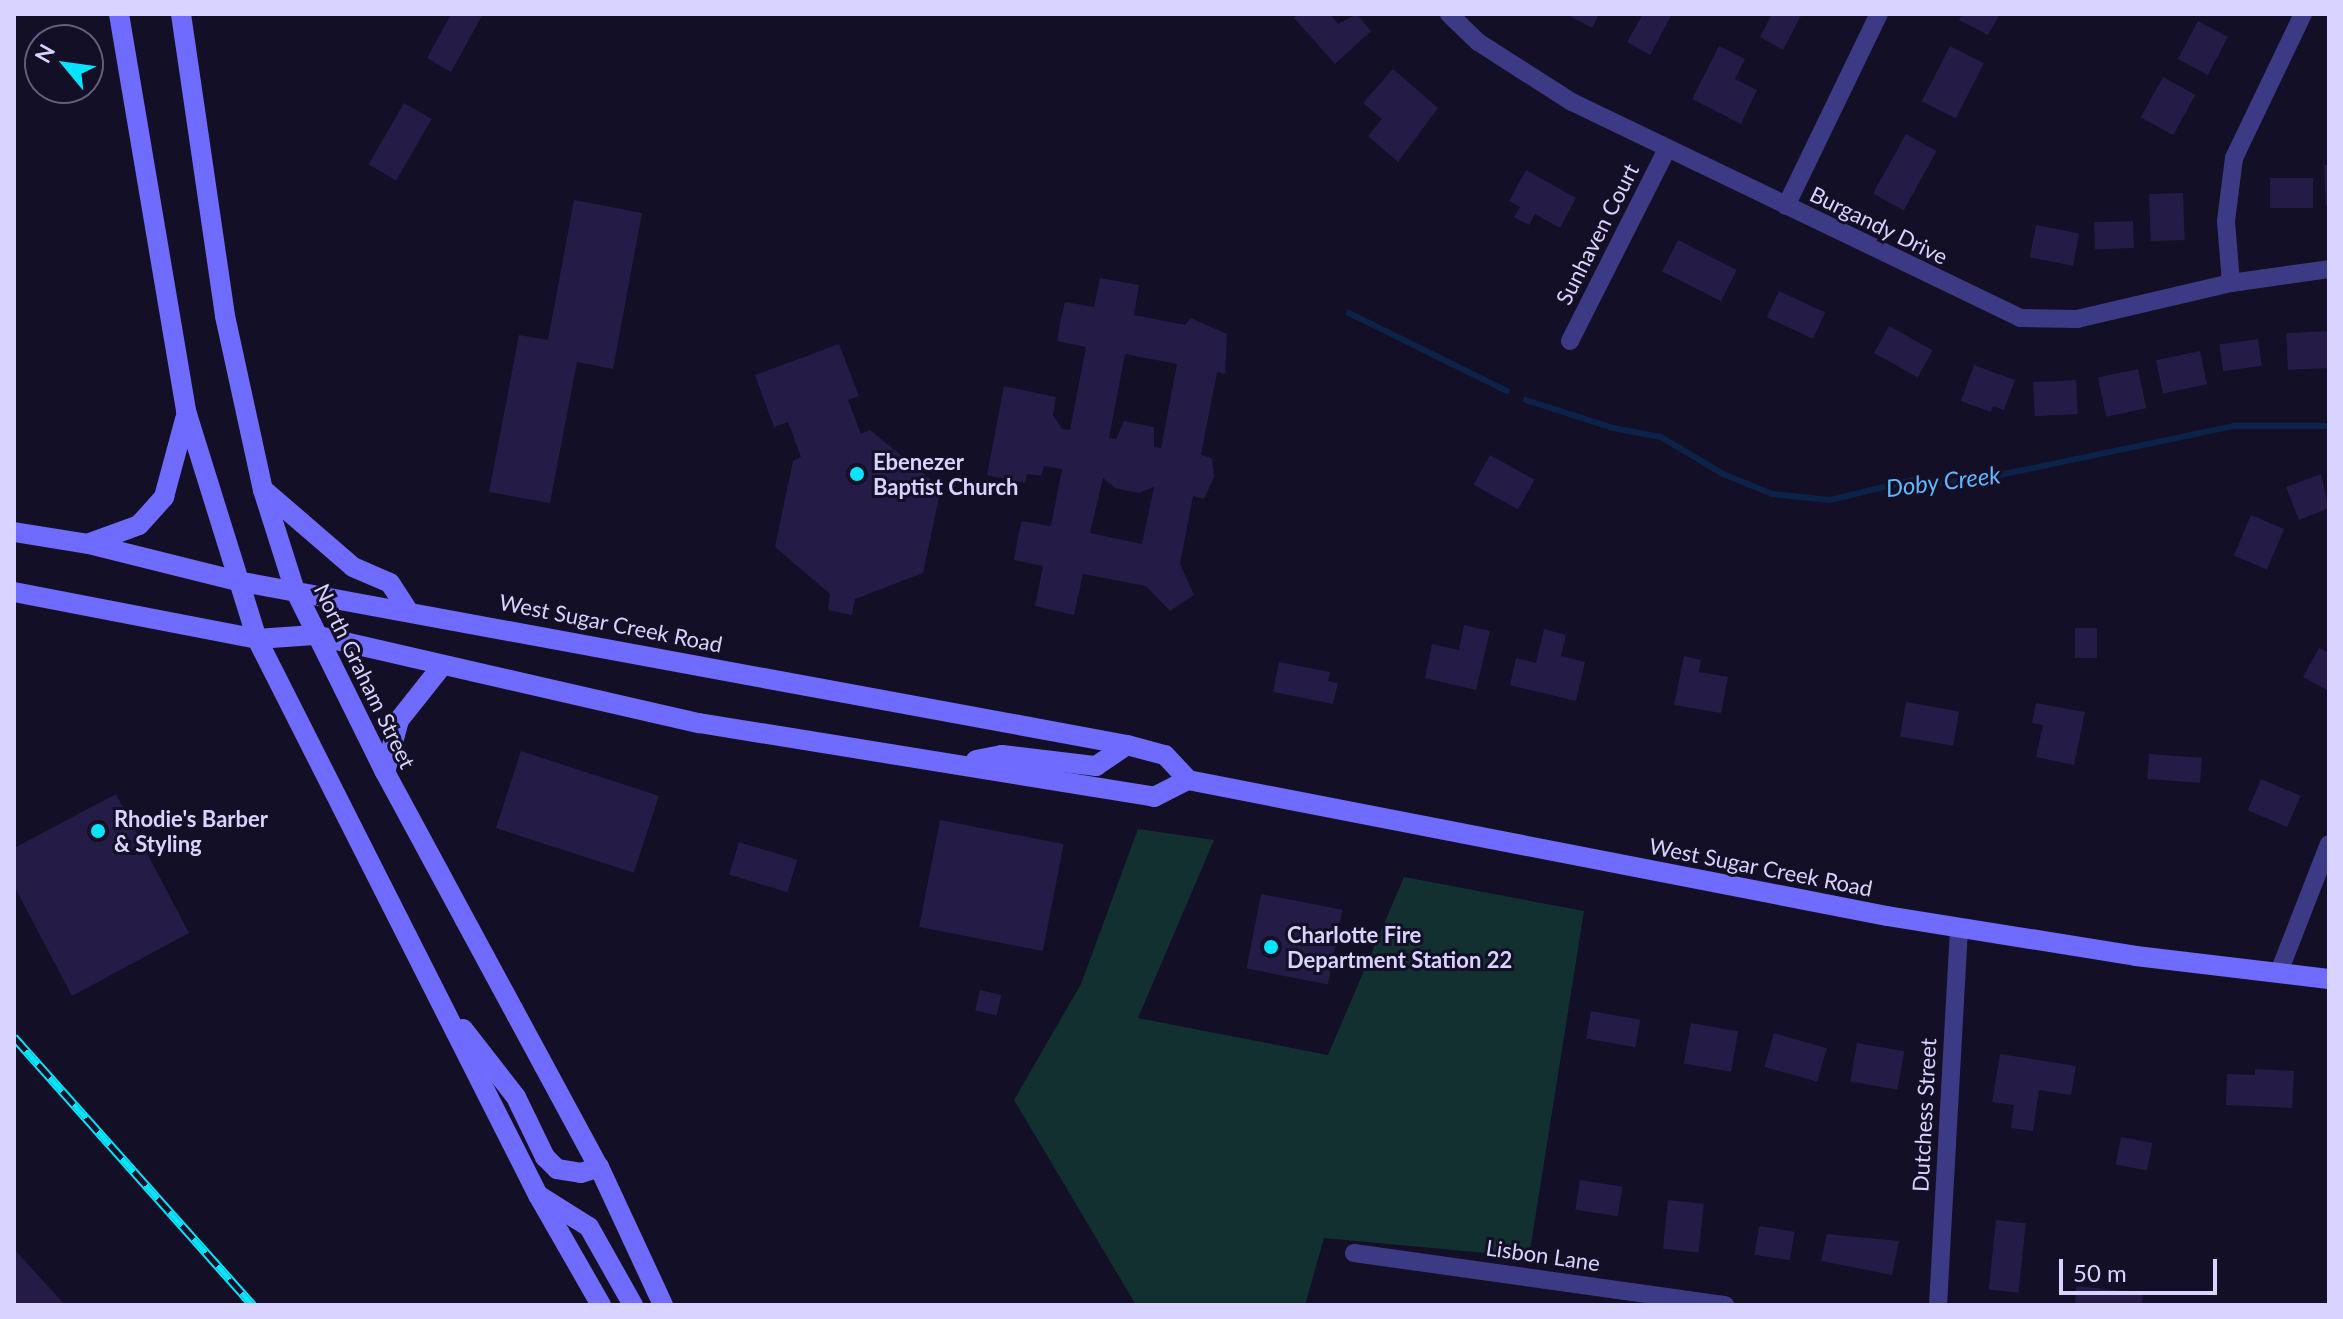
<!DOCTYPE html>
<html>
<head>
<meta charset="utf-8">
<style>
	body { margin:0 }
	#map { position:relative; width:2343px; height:1319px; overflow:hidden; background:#130f26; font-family:Lato,sans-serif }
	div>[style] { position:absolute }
	.green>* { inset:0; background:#12302f }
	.stream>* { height:6px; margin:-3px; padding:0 3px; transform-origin:3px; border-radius:3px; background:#0c2248 }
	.building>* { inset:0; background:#241b47; transform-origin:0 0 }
	.minor>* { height:18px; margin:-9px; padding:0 9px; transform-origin:9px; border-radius:9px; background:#3d3a85 }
	.secondary>* { height:20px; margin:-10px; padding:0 10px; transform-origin:10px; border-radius:10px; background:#6f6bff }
	.rail>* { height:9px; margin-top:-4.5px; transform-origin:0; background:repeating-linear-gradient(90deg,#130f26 0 18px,#00e5ff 0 36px); box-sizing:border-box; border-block:2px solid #00e5ff }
	.dots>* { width:22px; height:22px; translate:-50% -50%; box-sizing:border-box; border:4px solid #130f26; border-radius:50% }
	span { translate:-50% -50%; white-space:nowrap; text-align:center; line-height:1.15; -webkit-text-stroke:6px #130f26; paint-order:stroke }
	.street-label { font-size:22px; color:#d9d4ff }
	.poi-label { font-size:22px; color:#d9d4ff; font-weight:700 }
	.left { translate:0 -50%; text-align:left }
	.water-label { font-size:24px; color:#62b6ff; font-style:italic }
	.frame { position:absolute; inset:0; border:16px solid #d9d4ff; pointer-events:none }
	.north { position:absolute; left:24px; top:24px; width:80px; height:80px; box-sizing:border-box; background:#130f26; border:2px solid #625e7d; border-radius:50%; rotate:299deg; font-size:22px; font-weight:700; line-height:32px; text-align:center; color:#d9d4ff }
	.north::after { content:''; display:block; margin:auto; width:28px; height:36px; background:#00e5ff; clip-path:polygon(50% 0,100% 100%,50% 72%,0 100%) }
	.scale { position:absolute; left:2059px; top:1259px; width:158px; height:36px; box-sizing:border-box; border:4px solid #d9d4ff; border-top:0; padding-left:10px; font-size:24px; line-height:28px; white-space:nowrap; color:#d9d4ff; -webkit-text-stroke:6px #130f26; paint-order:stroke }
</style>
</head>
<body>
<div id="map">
	<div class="green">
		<i style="clip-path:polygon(1138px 829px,1214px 840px,1138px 1018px,1328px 1055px,1404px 877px,1584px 911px,1529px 1257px,1324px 1238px,1305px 1305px,1136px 1305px,1014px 1100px,1081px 984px)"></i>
	</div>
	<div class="stream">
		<i style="left:1349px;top:313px;width:176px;rotate:26.3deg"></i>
		<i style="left:1526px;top:400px;width:91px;rotate:17.8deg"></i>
		<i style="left:1613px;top:428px;width:49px;rotate:10.6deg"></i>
		<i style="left:1661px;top:437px;width:72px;rotate:30.8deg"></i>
		<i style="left:1723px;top:474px;width:53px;rotate:22.2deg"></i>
		<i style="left:1772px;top:494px;width:58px;rotate:5.9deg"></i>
		<i style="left:1830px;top:500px;width:85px;rotate:-13.5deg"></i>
		<i style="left:1913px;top:480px;width:31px;rotate:6deg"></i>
		<i style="left:1944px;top:483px;width:66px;rotate:-8.7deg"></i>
		<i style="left:2009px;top:473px;width:229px;rotate:-11.8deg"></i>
		<i style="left:2233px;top:426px;width:96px"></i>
	</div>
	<div class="building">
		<i style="clip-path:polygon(451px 14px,483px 14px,451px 72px,427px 58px)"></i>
		<i style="clip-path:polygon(1298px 14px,1330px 14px,1338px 24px,1357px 14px,1371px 31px,1335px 64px,1294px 18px)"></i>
		<i style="clip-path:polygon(1566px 14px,1599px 14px,1592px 28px)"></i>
		<i style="clip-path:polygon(1643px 14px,1672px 14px,1650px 55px,1627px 42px)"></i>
		<i style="clip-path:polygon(1772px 14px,1802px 14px,1783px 50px,1760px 37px)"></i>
		<i style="clip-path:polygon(1962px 14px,2000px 14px,1988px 35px,1959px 20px)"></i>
		<i style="left:2198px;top:21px;width:34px;height:43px;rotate:28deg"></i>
		<i style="clip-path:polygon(1719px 46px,1745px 59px,1735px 79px,1757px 90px,1741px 124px,1692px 99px)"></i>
		<i style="left:1950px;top:46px;width:38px;height:62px;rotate:27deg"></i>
		<i style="clip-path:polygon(1393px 69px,1438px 108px,1398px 162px,1368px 136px,1382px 119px,1363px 103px)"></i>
		<i style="left:2163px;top:77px;width:37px;height:46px;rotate:29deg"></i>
		<i style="left:404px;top:103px;width:32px;height:71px;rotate:30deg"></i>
		<i style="left:1906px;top:134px;width:35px;height:68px;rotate:29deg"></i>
		<i style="clip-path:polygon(2324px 165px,2329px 165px,2329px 206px,2326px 206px)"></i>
		<i style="clip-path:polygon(1526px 170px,1576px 198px,1560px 228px,1535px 214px,1529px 225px,1514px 217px,1520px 207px,1509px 201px)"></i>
		<i style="left:2313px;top:178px;width:30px;height:43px;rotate:90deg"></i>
		<i style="left:2183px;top:193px;width:47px;height:34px;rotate:88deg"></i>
		<i style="clip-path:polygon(574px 200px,642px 213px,613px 369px,577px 362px,550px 503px,489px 492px,519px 335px,548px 340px)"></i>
		<i style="left:2133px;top:221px;width:27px;height:39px;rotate:88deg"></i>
		<i style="left:2036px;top:225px;width:44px;height:33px;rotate:11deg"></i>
		<i style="left:1678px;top:240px;width:66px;height:35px;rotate:27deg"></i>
		<i style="clip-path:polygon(evenodd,1100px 278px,1139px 285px,1134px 315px,1185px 325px,1191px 318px,1227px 334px,1225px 374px,1217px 372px,1201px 455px,1212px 458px,1214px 477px,1204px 499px,1193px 496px,1180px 564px,1194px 595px,1170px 611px,1146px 586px,1083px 574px,1074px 615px,1035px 606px,1043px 566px,1014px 560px,1018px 536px,1022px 521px,1051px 526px,1062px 469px,1044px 466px,1041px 476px,1027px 474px,1025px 483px,987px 475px,1004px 386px,1056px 397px,1053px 415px,1062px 429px,1070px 430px,1086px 347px,1057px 341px,1061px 318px,1065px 302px,1094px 307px,1100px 278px,1125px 354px,1177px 364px,1161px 448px,1154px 447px,1154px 427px,1124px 421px,1116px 439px,1109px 438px,1125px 354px,1100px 278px,1103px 478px,1115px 488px,1138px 493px,1154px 487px,1142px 544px,1090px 533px,1103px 478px)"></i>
		<i style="left:1779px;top:291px;width:51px;height:29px;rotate:25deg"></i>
		<i style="left:1889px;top:326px;width:50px;height:31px;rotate:29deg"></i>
		<i style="left:2327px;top:331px;width:37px;height:41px;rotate:87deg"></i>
		<i style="left:2258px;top:339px;width:27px;height:39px;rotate:82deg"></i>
		<i style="clip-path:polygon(839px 344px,859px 396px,848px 400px,861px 434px,870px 430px,941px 488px,923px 573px,855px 599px,852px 615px,828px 610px,830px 594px,775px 547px,793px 461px,801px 457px,788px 422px,774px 427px,755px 375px)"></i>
		<i style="left:2200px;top:351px;width:34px;height:45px;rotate:78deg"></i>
		<i style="clip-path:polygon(1974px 365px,2015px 380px,2004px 410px,1993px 406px,1991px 412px,1961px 401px)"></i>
		<i style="left:2138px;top:369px;width:40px;height:41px;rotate:78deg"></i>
		<i style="left:2076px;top:380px;width:34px;height:43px;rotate:87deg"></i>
		<i style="left:1490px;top:455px;width:51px;height:34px;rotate:29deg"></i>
		<i style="clip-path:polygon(2321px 474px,2329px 508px,2299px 520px,2286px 487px)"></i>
		<i style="left:2251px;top:515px;width:36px;height:44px;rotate:23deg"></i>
		<i style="clip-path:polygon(1464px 625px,1490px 631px,1476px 690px,1425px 678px,1432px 644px,1459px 650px)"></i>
		<i style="left:2075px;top:628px;width:22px;height:30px"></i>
		<i style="clip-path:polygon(1544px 629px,1566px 635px,1561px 656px,1585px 662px,1576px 701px,1510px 685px,1516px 658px,1536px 663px)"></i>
		<i style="clip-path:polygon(2319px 648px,2329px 653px,2329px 691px,2303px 677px)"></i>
		<i style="clip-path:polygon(1684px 656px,1701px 660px,1699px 672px,1728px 677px,1721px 713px,1674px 705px)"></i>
		<i style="clip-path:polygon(1279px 662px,1330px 672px,1328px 681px,1338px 683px,1333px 704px,1273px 692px)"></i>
		<i style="left:1906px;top:702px;width:54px;height:35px;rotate:10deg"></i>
		<i style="clip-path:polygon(2036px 703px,2085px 712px,2074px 765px,2036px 757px,2043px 725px,2032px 723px)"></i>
		<i style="left:521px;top:751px;width:145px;height:81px;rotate:18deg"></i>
		<i style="left:2149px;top:754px;width:53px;height:25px;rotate:4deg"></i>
		<i style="left:2261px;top:779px;width:43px;height:34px;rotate:23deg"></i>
		<i style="clip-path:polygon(116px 794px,189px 933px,72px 996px,14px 886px,14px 848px)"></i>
		<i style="left:940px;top:820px;width:126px;height:109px;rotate:11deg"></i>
		<i style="left:739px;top:842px;width:61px;height:34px;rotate:17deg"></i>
		<i style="left:1261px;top:894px;width:83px;height:76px;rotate:11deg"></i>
		<i style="left:980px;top:990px;width:22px;height:21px;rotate:13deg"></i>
		<i style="left:1591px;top:1011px;width:50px;height:28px;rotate:10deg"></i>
		<i style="left:1691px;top:1023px;width:48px;height:41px;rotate:10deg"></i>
		<i style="left:1774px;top:1033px;width:55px;height:35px;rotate:16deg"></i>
		<i style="left:1857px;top:1043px;width:48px;height:39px;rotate:10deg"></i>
		<i style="clip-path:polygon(2000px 1054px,2076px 1066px,2071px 1095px,2039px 1090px,2033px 1131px,2011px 1128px,2014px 1105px,1992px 1102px)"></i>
		<i style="clip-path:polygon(2255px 1069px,2294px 1071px,2292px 1108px,2226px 1105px,2227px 1074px,2255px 1075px)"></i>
		<i style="left:2121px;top:1137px;width:32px;height:28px;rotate:11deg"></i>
		<i style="left:1580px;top:1180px;width:43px;height:30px;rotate:9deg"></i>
		<i style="left:1668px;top:1200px;width:36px;height:49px;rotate:6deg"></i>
		<i style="left:1996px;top:1220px;width:30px;height:70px;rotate:6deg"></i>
		<i style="left:1759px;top:1226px;width:36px;height:29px;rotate:9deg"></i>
		<i style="clip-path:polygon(1827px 1234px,1899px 1241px,1892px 1275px,1821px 1261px)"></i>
		<i style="clip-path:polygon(14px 1249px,65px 1305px,14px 1305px)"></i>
		<i style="clip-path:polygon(2076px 1286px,2143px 1293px,2142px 1305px,2075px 1305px)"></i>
	</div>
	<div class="minor">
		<i style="left:1449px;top:14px;width:40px;rotate:44deg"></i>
		<i style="left:1478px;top:42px;width:112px;rotate:32.6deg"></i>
		<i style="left:1572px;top:102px;width:497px;rotate:25.7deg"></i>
		<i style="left:2020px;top:318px;width:57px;rotate:1deg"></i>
		<i style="left:2077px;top:319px;width:158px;rotate:-13.2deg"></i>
		<i style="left:2231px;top:283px;width:99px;rotate:-8.1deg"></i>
		<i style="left:1786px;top:206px;width:213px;rotate:-64.2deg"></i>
		<i style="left:2231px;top:283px;width:62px;rotate:-94.6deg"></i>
		<i style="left:2226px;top:221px;width:64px;rotate:-82.8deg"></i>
		<i style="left:2234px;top:158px;width:160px;rotate:-64.4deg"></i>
		<i style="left:1570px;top:341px;width:215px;rotate:-63.2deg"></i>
		<i style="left:2279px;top:972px;width:137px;rotate:-68.7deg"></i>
		<i style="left:1354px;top:1253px;width:375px;rotate:8deg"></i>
		<i style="left:1938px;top:1305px;width:378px;rotate:-86.8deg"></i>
	</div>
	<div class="secondary">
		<i style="left:119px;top:14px;width:403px;rotate:80.4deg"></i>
		<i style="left:186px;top:411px;width:239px;rotate:72.7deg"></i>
		<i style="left:257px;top:639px;width:623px;rotate:63.19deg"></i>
		<i style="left:538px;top:1195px;width:127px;rotate:60.2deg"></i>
		<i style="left:181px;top:14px;width:305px;rotate:81.7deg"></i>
		<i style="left:225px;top:316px;width:178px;rotate:77.7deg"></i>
		<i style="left:263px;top:490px;width:103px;rotate:72.4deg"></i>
		<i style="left:294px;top:588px;width:205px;rotate:63.7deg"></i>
		<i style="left:385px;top:772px;width:449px;rotate:61.6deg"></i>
		<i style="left:599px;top:1167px;width:152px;rotate:65.1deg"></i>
		<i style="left:265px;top:491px;width:116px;rotate:40.8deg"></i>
		<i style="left:353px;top:567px;width:40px;rotate:23.4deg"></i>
		<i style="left:390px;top:583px;width:31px;rotate:57deg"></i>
		<i style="left:14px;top:532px;width:76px;rotate:9.1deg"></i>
		<i style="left:89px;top:544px;width:153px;rotate:14deg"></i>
		<i style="left:237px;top:581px;width:905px;rotate:10.44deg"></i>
		<i style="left:1127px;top:745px;width:39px;rotate:15deg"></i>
		<i style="left:1165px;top:755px;width:34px;rotate:47deg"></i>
		<i style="left:1188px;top:780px;width:712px;rotate:11.01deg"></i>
		<i style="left:1887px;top:916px;width:252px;rotate:9.1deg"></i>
		<i style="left:2136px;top:956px;width:194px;rotate:6.8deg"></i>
		<i style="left:90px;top:543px;width:52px;rotate:-20.2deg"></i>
		<i style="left:139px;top:525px;width:38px;rotate:-48deg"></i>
		<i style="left:164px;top:497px;width:81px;rotate:-74.9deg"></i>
		<i style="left:14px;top:592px;width:248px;rotate:10.9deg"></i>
		<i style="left:257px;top:639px;width:57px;rotate:-4deg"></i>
		<i style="left:314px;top:635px;width:395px;rotate:12.9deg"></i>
		<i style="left:699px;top:723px;width:461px;rotate:9.2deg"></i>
		<i style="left:1154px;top:797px;width:38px;rotate:-27deg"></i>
		<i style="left:976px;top:760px;width:26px;rotate:-11deg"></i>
		<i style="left:1002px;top:755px;width:95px;rotate:6.7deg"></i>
		<i style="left:1096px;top:766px;width:37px;rotate:-34deg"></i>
		<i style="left:385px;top:772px;width:54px;rotate:-74.9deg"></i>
		<i style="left:399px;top:720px;width:69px;rotate:-51.5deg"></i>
		<i style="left:463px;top:1029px;width:86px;rotate:52.1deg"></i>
		<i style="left:516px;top:1097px;width:67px;rotate:64.2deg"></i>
		<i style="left:545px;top:1157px;width:17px;rotate:45deg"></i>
		<i style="left:557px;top:1169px;width:24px;rotate:9deg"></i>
		<i style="left:581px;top:1173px;width:19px;rotate:-18deg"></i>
		<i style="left:538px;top:1195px;width:60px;rotate:32.1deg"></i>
		<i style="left:589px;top:1227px;width:90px;rotate:60.6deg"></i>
	</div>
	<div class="rail">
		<i style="left:14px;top:1037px;width:359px;rotate:48.3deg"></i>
	</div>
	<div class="dots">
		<i style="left:857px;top:474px;background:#00e5ff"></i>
		<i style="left:98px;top:831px;background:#00e5ff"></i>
		<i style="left:1271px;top:947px;background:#00e5ff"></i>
	</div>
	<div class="street-label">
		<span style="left:1879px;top:225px;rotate:26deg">Burgandy Drive</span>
		<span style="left:1597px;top:234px;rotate:-63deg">Sunhaven Court</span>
		<span style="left:611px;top:623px;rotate:11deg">West Sugar Creek Road</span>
		<span style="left:365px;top:676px;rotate:64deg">North Graham Street</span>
		<span style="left:1761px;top:867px;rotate:11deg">West Sugar Creek Road</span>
		<span style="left:1924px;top:1115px;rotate:-87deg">Dutchess Street</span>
		<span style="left:1543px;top:1255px;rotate:8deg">Lisbon Lane</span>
	</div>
	<div class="poi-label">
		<span class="left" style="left:873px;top:474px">Ebenezer<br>Baptist Church</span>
		<span class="left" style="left:114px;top:831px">Rhodie's Barber<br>&amp; Styling</span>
		<span class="left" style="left:1287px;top:947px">Charlotte Fire<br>Department Station 22</span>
	</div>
	<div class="water-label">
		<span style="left:1943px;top:481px;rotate:-7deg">Doby Creek</span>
	</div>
	<div class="frame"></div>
	<div class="north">N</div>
	<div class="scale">50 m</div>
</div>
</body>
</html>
